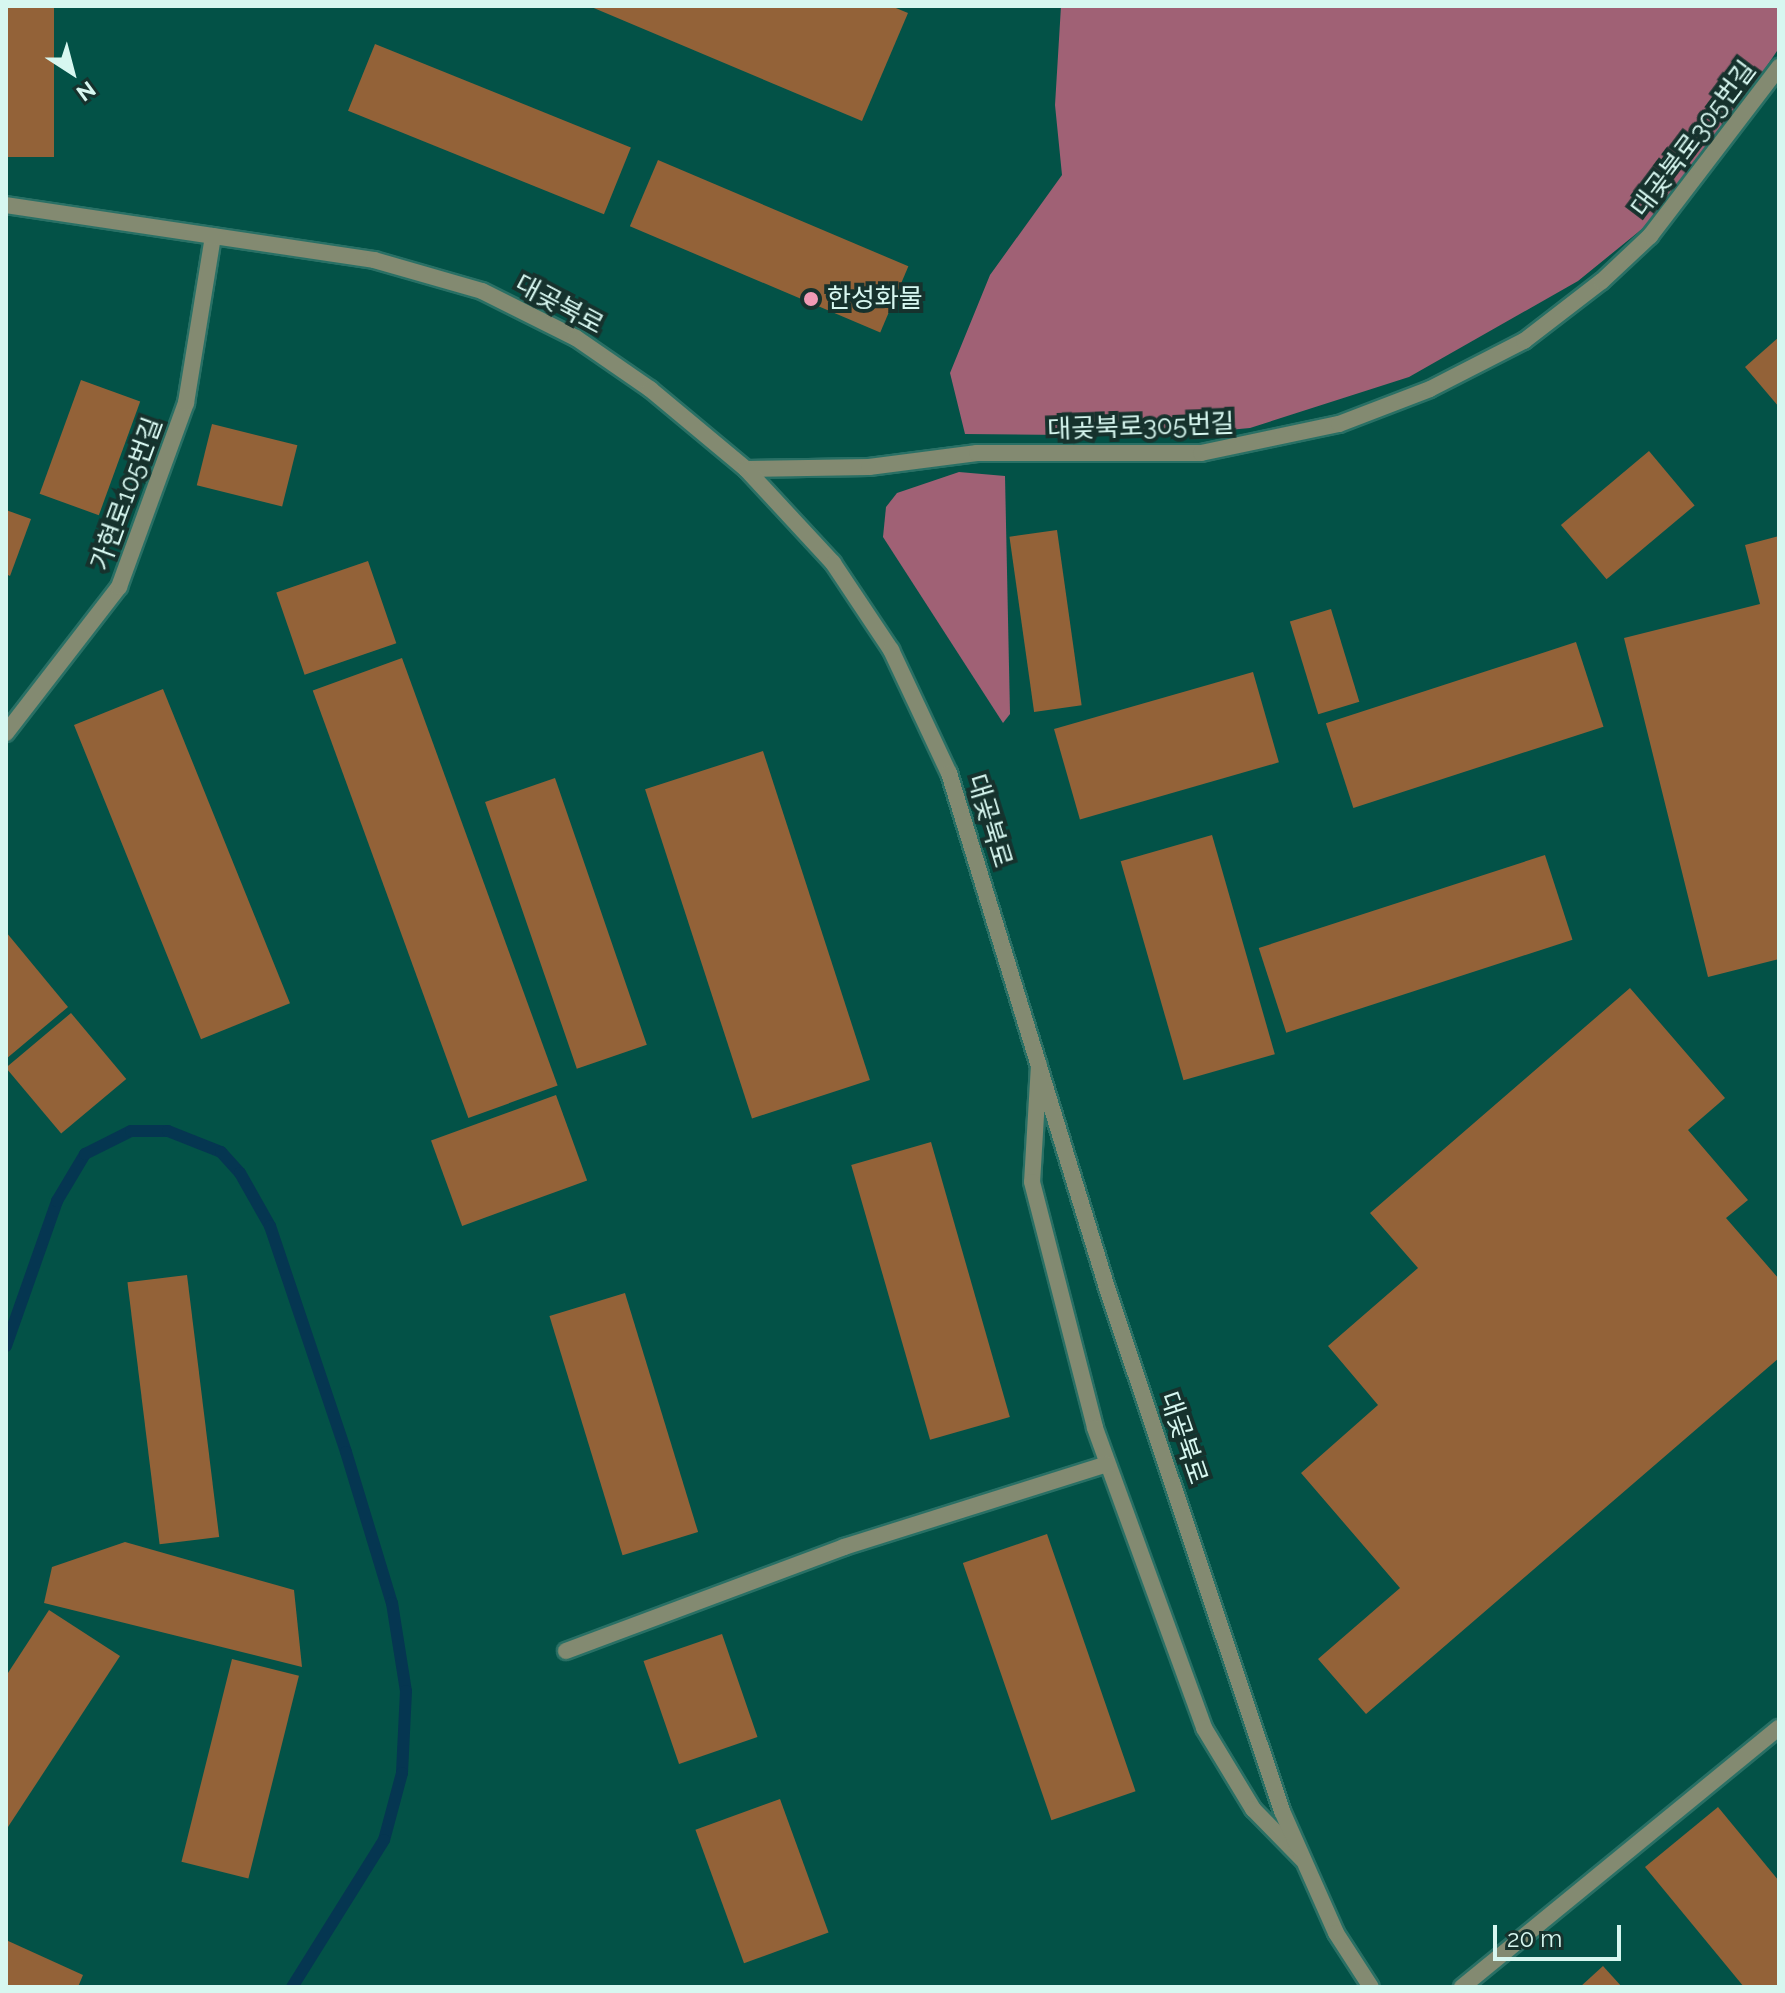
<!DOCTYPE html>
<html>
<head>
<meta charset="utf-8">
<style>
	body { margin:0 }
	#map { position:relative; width:1785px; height:1993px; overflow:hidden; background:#035247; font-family:Raleway,"Noto Sans KR",sans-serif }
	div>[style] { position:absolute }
	.forest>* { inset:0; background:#a06175 }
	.stream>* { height:12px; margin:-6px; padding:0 6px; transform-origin:6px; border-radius:6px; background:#053651 }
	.building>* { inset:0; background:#936238; transform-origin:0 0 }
	.roads { filter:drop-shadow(2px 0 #297065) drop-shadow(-2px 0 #297065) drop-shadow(0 2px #297065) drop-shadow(0 -2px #297065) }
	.service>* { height:16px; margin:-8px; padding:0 8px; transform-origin:8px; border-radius:8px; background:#838a71 }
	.tertiary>* { height:16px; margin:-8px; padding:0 8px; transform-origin:8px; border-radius:8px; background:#838a71 }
	.dots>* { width:22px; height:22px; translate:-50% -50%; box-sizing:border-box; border:4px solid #16322d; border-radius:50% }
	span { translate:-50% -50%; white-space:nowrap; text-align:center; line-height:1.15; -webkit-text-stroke:8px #16322d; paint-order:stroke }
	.street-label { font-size:26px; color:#d7f7f0 }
	.poi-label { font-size:26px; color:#d7f7f0 }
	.left { translate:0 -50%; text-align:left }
	.frame { position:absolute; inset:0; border:8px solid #d7f7f0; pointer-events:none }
	.north { position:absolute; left:32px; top:32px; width:80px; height:80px; -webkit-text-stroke:6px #16322d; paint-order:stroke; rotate:144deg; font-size:22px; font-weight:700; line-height:32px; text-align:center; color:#d7f7f0 }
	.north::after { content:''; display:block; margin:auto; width:28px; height:36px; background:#d7f7f0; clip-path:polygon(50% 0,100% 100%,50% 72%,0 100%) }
	.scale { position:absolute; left:1493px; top:1925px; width:128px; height:36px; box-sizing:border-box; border:4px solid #d7f7f0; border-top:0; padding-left:10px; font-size:24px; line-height:28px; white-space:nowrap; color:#d7f7f0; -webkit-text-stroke:6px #16322d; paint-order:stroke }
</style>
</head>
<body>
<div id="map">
	<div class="forest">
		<i style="clip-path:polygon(1061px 6px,1779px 6px,1779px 48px,1717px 140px,1642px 229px,1578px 281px,1409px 377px,1250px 428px,1164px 436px,965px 434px,950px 373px,990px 275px,1062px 175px,1055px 105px)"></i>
		<i style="clip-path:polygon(959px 472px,1005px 476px,1010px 714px,1003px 723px,883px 537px,886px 507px,897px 493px)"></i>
	</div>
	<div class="stream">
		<i style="left:6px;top:1346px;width:154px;rotate:-70.6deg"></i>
		<i style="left:57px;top:1201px;width:55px;rotate:-59.2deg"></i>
		<i style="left:85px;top:1154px;width:51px;rotate:-26.6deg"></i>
		<i style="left:131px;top:1131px;width:37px"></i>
		<i style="left:168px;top:1131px;width:57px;rotate:21.6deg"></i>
		<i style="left:221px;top:1152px;width:28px;rotate:48deg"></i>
		<i style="left:240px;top:1173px;width:61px;rotate:60.5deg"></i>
		<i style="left:270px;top:1226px;width:238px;rotate:71.4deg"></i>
		<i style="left:346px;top:1452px;width:158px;rotate:73.1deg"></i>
		<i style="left:392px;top:1603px;width:89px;rotate:81deg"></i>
		<i style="left:406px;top:1691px;width:82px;rotate:92.8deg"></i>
		<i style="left:402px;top:1773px;width:69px;rotate:105deg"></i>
		<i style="left:384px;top:1840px;width:173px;rotate:122deg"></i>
	</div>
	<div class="building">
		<i style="left:6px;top:6px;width:48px;height:151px"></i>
		<i style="clip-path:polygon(589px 6px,891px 6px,908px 13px,862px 121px)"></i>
		<i style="left:375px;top:44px;width:276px;height:72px;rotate:22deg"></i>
		<i style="left:658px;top:160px;width:272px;height:72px;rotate:23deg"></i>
		<i style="clip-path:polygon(1779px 337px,1779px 407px,1745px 367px)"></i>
		<i style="left:81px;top:380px;width:63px;height:121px;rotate:20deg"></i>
		<i style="left:212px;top:424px;width:88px;height:63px;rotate:14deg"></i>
		<i style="left:1649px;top:451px;width:71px;height:115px;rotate:50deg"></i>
		<i style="clip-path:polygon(6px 510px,31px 519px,10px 576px,6px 574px)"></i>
		<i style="left:1057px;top:530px;width:177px;height:48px;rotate:82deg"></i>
		<i style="clip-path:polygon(1779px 536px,1779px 959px,1708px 977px,1624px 638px,1760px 604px,1745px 545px)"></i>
		<i style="left:368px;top:561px;width:87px;height:97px;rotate:71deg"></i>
		<i style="left:1331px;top:609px;width:97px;height:43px;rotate:73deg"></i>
		<i style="left:1576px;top:642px;width:89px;height:263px;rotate:72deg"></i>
		<i style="left:402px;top:658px;width:455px;height:95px;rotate:70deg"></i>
		<i style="left:1253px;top:672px;width:94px;height:207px;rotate:74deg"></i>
		<i style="left:163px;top:689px;width:339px;height:96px;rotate:68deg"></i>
		<i style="left:763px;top:751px;width:346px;height:124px;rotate:72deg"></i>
		<i style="left:555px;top:778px;width:282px;height:74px;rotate:71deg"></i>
		<i style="left:1212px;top:835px;width:228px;height:95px;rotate:74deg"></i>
		<i style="left:1545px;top:855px;width:89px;height:301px;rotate:72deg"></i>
		<i style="clip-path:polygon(6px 932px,68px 1007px,6px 1059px)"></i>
		<i style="clip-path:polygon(1630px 988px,1725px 1098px,1688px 1130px,1748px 1200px,1726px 1218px,1779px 1279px,1779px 1358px,1366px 1714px,1318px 1659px,1400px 1588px,1301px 1473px,1378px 1405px,1328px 1346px,1418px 1268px,1370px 1213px)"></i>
		<i style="left:71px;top:1013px;width:86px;height:85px;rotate:50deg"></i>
		<i style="left:556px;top:1095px;width:91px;height:133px;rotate:70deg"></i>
		<i style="left:931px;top:1142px;width:286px;height:83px;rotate:74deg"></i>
		<i style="left:187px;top:1275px;width:264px;height:60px;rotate:83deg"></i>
		<i style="left:625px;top:1293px;width:250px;height:79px;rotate:73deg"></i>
		<i style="left:1047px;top:1534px;width:272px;height:89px;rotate:71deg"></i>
		<i style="clip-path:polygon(125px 1542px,294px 1590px,302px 1667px,44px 1603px,52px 1567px)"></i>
		<i style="clip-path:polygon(49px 1610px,120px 1656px,6px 1830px,6px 1676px)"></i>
		<i style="left:722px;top:1634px;width:109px;height:83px;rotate:71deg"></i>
		<i style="left:232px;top:1659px;width:69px;height:209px;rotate:14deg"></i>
		<i style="left:780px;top:1799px;width:142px;height:90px;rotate:70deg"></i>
		<i style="clip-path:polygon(1718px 1807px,1779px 1881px,1779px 1987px,1744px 1987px,1645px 1867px)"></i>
		<i style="clip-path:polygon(6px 1940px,83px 1975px,78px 1987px,6px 1987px)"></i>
		<i style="clip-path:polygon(1603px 1966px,1622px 1987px,1580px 1987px)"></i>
	</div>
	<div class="roads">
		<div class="service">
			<i style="left:746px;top:469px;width:123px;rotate:-0.9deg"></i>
			<i style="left:869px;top:467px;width:109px;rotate:-7.4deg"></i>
			<i style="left:977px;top:453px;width:224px"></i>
			<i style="left:1201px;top:453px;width:141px;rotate:-11.9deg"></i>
			<i style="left:1339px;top:424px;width:97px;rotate:-21deg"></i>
			<i style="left:1430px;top:389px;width:106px;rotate:-27.1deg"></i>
			<i style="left:1524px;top:341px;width:98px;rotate:-37.6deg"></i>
			<i style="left:1602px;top:281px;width:66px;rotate:-43.2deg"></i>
			<i style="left:1650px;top:236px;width:213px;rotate:-52.6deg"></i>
			<i style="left:6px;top:733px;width:185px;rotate:-52.3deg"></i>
			<i style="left:119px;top:587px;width:196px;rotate:-70deg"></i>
			<i style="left:186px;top:403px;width:169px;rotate:-80.8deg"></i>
			<i style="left:1039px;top:1065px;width:117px;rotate:93.4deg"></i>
			<i style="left:1032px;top:1182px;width:254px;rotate:75.6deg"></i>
			<i style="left:1095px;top:1428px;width:319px;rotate:70deg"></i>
			<i style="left:1204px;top:1728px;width:95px;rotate:58.8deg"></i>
			<i style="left:1253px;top:1809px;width:71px;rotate:45.6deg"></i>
			<i style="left:566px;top:1651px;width:297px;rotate:-20.5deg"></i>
			<i style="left:844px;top:1547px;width:276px;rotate:-17.5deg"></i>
			<i style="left:1462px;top:1987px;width:409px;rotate:-39.3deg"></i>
		</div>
		<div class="tertiary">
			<i style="left:6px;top:205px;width:372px;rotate:8.5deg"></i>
			<i style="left:374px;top:260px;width:112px;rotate:16deg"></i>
			<i style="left:482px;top:291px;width:105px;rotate:26.6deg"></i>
			<i style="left:576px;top:338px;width:90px;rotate:34.6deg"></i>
			<i style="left:650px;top:389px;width:125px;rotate:39.8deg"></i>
			<i style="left:746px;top:469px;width:128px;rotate:47.2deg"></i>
			<i style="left:833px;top:563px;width:105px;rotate:56.3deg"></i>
			<i style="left:891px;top:650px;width:136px;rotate:64.8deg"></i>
			<i style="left:949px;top:773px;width:539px;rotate:72.94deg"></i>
			<i style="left:1107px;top:1288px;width:552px;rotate:71.5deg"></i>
			<i style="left:1282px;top:1811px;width:133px;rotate:66.1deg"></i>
			<i style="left:1336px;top:1933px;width:64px;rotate:57.1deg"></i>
		</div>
	</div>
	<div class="dots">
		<i style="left:811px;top:299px;background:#f09ab4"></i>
	</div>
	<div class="street-label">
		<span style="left:1694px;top:139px;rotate:-53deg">대곶북로305번길</span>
		<span style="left:559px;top:305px;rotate:28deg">대곶북로</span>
		<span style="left:1141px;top:427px;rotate:-2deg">대곶북로305번길</span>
		<span style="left:127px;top:494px;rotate:-70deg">가현로105번길</span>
		<span style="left:989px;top:821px;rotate:73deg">대곶북로</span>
		<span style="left:1183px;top:1438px;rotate:71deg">대곶북로</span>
	</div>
	<div class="poi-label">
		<span class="left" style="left:827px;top:299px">한성화물</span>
	</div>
	<div class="frame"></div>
	<div class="north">N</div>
	<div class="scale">20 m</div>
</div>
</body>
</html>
